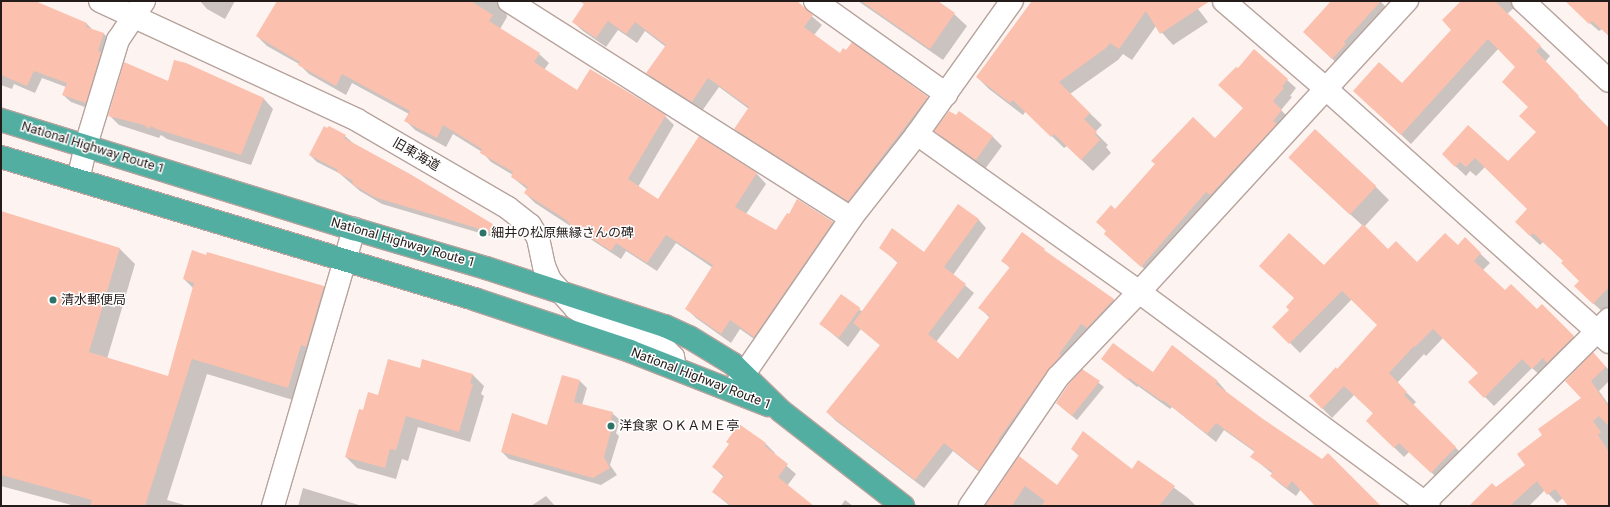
<!DOCTYPE html>
<html>
<head>
<meta charset="utf-8">
<style>
	body { margin:0 }
	#map { position:relative; width:1610px; height:507px; overflow:hidden; background:#fdf4f1; font-family:Roboto,"Noto Sans JP",sans-serif }
	div>[style] { position:absolute }
	.shadow>* { inset:0; background:#0003 }
	.building>* { inset:0; background:#fbc0ae; transform-origin:0 0 }
	.roads { filter:drop-shadow(1px 0 #b7a39d) drop-shadow(-1px 0 #b7a39d) drop-shadow(0 1px #b7a39d) drop-shadow(0 -1px #b7a39d) }
	.minor>* { height:22px; margin:-11px; padding:0 11px; transform-origin:11px; border-radius:11px; background:#fff }
	.tertiary>* { height:22px; margin:-11px; padding:0 11px; transform-origin:11px; border-radius:11px; background:#fff }
	.trunk>* { height:22px; margin:-11px; padding:0 11px; transform-origin:11px; border-radius:11px; background:#53aea2 }
	.dots>* { width:11px; height:11px; translate:-50% -50%; box-sizing:border-box; border:2px solid #fff; border-radius:50% }
	span { translate:-50% -50%; white-space:nowrap; text-align:center; line-height:1.15; -webkit-text-stroke:3px #fff; paint-order:stroke }
	.street-label { font-size:13px; color:#241c1a }
	.poi-label { font-size:13px; color:#241c1a }
	.left { translate:0 -50%; text-align:left }
	.frame { position:absolute; inset:0; border:2px solid #241c1a; pointer-events:none }
</style>
</head>
<body>
<div id="map">
	<div class="shadow">
		<i style="clip-path:polygon(1px 1px,37px 1px,40px 4px,87px 24px,93px 30px,104px 34px,111px 41px,93px 110px,71px 102px,63px 95px,66px 87px,42px 78px,35px 93px,14px 84px,12px 89px,1px 85px)"></i>
		<i style="clip-path:polygon(200px 1px,235px 1px,225px 19px,207px 9px)"></i>
		<i style="clip-path:polygon(278px 1px,511px 1px,506px 10px,507px 17px,500px 29px,539px 54px,549px 63px,544px 70px,578px 92px,665px 116px,674px 125px,638px 187px,659px 200px,699px 138px,757px 174px,766px 184px,746px 214px,776px 231px,790px 215px,798px 200px,833px 222px,842px 232px,764px 346px,740px 329px,731px 343px,696px 318px,686px 308px,713px 268px,676px 243px,657px 271px,626px 251px,621px 259px,535px 203px,525px 193px,528px 190px,512px 177px,513px 175px,491px 162px,482px 152px,453px 134px,446px 147px,415px 130px,406px 121px,409px 114px,352px 83px,346px 95px,309px 74px,299px 64px,267px 46px,257px 36px)"></i>
		<i style="clip-path:polygon(587px 1px,794px 1px,822px 25px,814px 35px,840px 54px,928px 98px,937px 107px,858px 210px,745px 139px,735px 129px,749px 109px,719px 87px,702px 111px,657px 83px,647px 73px,666px 47px,645px 31px,637px 43px,618px 30px,606px 47px,583px 31px,573px 22px)"></i>
		<i style="clip-path:polygon(858px 1px,936px 1px,954px 14px,967px 26px,943px 60px)"></i>
		<i style="clip-path:polygon(1032px 1px,1192px 1px,1208px 22px,1173px 45px,1156px 26px,1132px 60px,1123px 54px,1118px 60px,1070px 94px,1102px 125px,1095px 132px,1108px 145px,1106px 147px,1111px 153px,1093px 171px,1067px 146px,1064px 148px,1026px 111px,1023px 115px,989px 89px,977px 77px)"></i>
		<i style="clip-path:polygon(1332px 1px,1380px 1px,1389px 10px,1341px 67px,1313px 41px)"></i>
		<i style="clip-path:polygon(1462px 1px,1522px 1px,1507px 14px,1550px 56px,1545px 62px,1609px 129px,1609px 307px,1604px 313px,1585px 296px,1580px 281px,1564px 261px,1543px 242px,1540px 245px,1526px 232px,1528px 209px,1485px 167px,1476px 176px,1470px 171px,1466px 176px,1453px 164px,1468px 127px,1508px 162px,1538px 132px,1516px 67px,1499px 48px,1411px 144px,1364px 100px,1402px 85px,1452px 30px)"></i>
		<i style="clip-path:polygon(1584px 1px,1609px 1px,1609px 36px,1602px 29px,1599px 31px,1584px 18px)"></i>
		<i style="clip-path:polygon(1254px 50px,1296px 88px,1290px 96px,1292px 97px,1281px 110px,1290px 119px,1150px 274px,1105px 234px,1115px 210px,1215px 140px,1244px 108px,1238px 70px)"></i>
		<i style="clip-path:polygon(264px 99px,273px 109px,251px 165px,167px 139px,161px 135px,159px 138px,119px 125px,109px 115px)"></i>
		<i style="clip-path:polygon(959px 112px,993px 137px,1002px 146px,985px 169px,945px 140px,936px 131px,956px 117px)"></i>
		<i style="clip-path:polygon(345px 136px,353px 143px,495px 226px,503px 234px,500px 239px,382px 204px,360px 191px,339px 173px,317px 162px,310px 155px)"></i>
		<i style="clip-path:polygon(1303px 171px,1376px 187px,1389px 200px,1364px 227px,1388px 251px,1417px 264px,1458px 246px,1465px 239px,1490px 263px,1483px 270px,1505px 292px,1537px 311px,1542px 306px,1580px 343px,1542px 377px,1532px 368px,1494px 406px,1470px 382px,1479px 373px,1443px 338px,1426px 356px,1424px 354px,1397px 383px,1416px 402px,1413px 405px,1465px 457px,1441px 482px,1410px 451px,1404px 457px,1367px 421px,1374px 414px,1354px 395px,1332px 418px,1310px 396px,1337px 370px,1378px 325px,1352px 299px,1300px 353px,1274px 327px,1291px 310px,1324px 267px,1363px 226px)"></i>
		<i style="clip-path:polygon(1px 212px,120px 249px,135px 264px,107px 359px,169px 377px,194px 289px,184px 279px,208px 253px,324px 287px,339px 303px,303px 403px,207px 374px,167px 500px,188px 506px,75px 506px,1px 486px)"></i>
		<i style="clip-path:polygon(978px 219px,986px 228px,953px 275px,974px 293px,936px 342px,958px 360px,990px 318px,980px 308px,1010px 268px,1003px 261px,1022px 233px,1053px 258px,1113px 299px,1122px 308px,988px 479px,953px 451px,924px 488px,836px 421px,827px 412px,881px 346px,861px 329px,848px 347px,822px 325px,841px 296px,863px 312px,899px 264px,880px 247px,924px 253px)"></i>
		<i style="clip-path:polygon(1173px 346px,1218px 382px,1226px 391px,1225px 392px,1379px 506px,1317px 506px,1301px 489px,1296px 496px,1280px 484px,1271px 476px,1273px 474px,1252px 457px,1255px 452px,1224px 430px,1216px 442px,1172px 407px,1170px 409px,1138px 386px,1137px 387px,1102px 359px,1153px 374px)"></i>
		<i style="clip-path:polygon(1593px 354px,1609px 370px,1609px 381px,1599px 391px,1609px 405px,1609px 506px,1569px 506px,1563px 498px,1557px 503px,1545px 490px,1529px 506px,1470px 506px,1527px 465px,1543px 435px,1583px 398px)"></i>
		<i style="clip-path:polygon(420px 369px,472px 374px,484px 386px,481px 394px,484px 396px,470px 442px,418px 427px,408px 461px,402px 459px,396px 479px,357px 468px,346px 457px,364px 411px,379px 396px)"></i>
		<i style="clip-path:polygon(1083px 371px,1104px 387px,1077px 420px,1061px 407px)"></i>
		<i style="clip-path:polygon(580px 381px,587px 388px,582px 405px,612px 413px,620px 420px,616px 433px,619px 436px,610px 465px,617px 475px,601px 485px,509px 459px,502px 452px,547px 426px)"></i>
		<i style="clip-path:polygon(766px 444px,775px 453px,774px 455px,796px 474px,787px 486px,812px 506px,730px 506px,713px 492px,724px 477px,713px 467px)"></i>
		<i style="clip-path:polygon(1072px 449px,1133px 470px,1139px 462px,1188px 498px,1196px 506px,986px 506px,1019px 457px,1057px 486px,1079px 456px)"></i>
		<i style="clip-path:polygon(303px 488px,362px 506px,298px 506px)"></i>
		<i style="clip-path:polygon(546px 496px,555px 506px,531px 506px)"></i>
		<i style="clip-path:polygon(845px 500px,853px 506px,841px 506px)"></i>
	</div>
	<div class="building">
		<i style="clip-path:polygon(1px 1px,35px 1px,87px 23px,86px 27px,104px 33px,98px 51px,101px 52px,86px 103px,62px 95px,67px 83px,34px 71px,27px 86px,1px 75px)"></i>
		<i style="clip-path:polygon(277px 1px,471px 1px,493px 15px,489px 21px,540px 53px,534px 62px,577px 90px,590px 69px,666px 115px,628px 179px,658px 199px,699px 136px,757px 173px,735px 207px,776px 230px,787px 213px,789px 214px,797px 199px,833px 222px,754px 337px,730px 320px,721px 334px,685px 309px,713px 265px,666px 235px,647px 263px,616px 243px,611px 251px,567px 222px,568px 221px,524px 193px,528px 187px,511px 177px,513px 172px,480px 153px,482px 149px,443px 125px,437px 138px,404px 121px,410px 111px,342px 74px,336px 86px,298px 65px,300px 62px,256px 36px)"></i>
		<i style="clip-path:polygon(579px 1px,797px 1px,813px 15px,804px 27px,840px 53px,843px 48px,846px 50px,852px 42px,928px 97px,848px 201px,734px 129px,749px 107px,708px 78px,692px 102px,646px 73px,666px 45px,635px 22px,626px 34px,608px 21px,596px 38px,572px 22px,584px 4px)"></i>
		<i style="clip-path:polygon(861px 1px,938px 1px,955px 13px,930px 49px)"></i>
		<i style="clip-path:polygon(1032px 1px,1210px 1px,1160px 34px,1146px 11px,1119px 49px,1110px 43px,1106px 48px,1059px 82px,1090px 113px,1084px 119px,1097px 132px,1095px 134px,1100px 140px,1081px 160px,1054px 134px,1051px 137px,1013px 100px,1010px 103px,976px 77px)"></i>
		<i style="clip-path:polygon(1331px 1px,1381px 1px,1344px 42px,1346px 44px,1332px 59px,1303px 32px)"></i>
		<i style="clip-path:polygon(1461px 1px,1495px 1px,1541px 46px,1536px 51px,1579px 96px,1578px 97px,1609px 128px,1609px 287px,1593px 304px,1574px 286px,1579px 281px,1561px 263px,1563px 261px,1533px 233px,1530px 236px,1515px 222px,1527px 209px,1475px 158px,1466px 167px,1460px 162px,1455px 167px,1442px 154px,1468px 125px,1508px 161px,1536px 132px,1519px 116px,1528px 107px,1502px 82px,1515px 67px,1488px 39px,1401px 135px,1353px 91px,1379px 62px,1402px 83px,1451px 30px,1442px 20px)"></i>
		<i style="clip-path:polygon(1565px 1px,1609px 1px,1609px 36px,1592px 21px,1589px 24px)"></i>
		<i style="clip-path:polygon(1254px 49px,1288px 79px,1282px 87px,1284px 88px,1273px 101px,1282px 110px,1273px 121px,1277px 124px,1210px 195px,1206px 192px,1141px 267px,1104px 234px,1106px 231px,1096px 222px,1111px 205px,1115px 209px,1155px 164px,1151px 161px,1193px 117px,1215px 138px,1243px 108px,1218px 85px,1236px 67px,1238px 68px)"></i>
		<i style="clip-path:polygon(174px 60px,186px 63px,264px 98px,241px 155px,156px 129px,151px 126px,149px 129px,144px 125px,108px 116px,124px 62px,168px 81px)"></i>
		<i style="clip-path:polygon(949px 111px,956px 115px,959px 111px,993px 136px,976px 160px,934px 131px)"></i>
		<i style="clip-path:polygon(324px 126px,327px 128px,329px 126px,346px 135px,344px 138px,410px 174px,496px 226px,493px 233px,374px 197px,352px 184px,353px 181px,337px 172px,338px 170px,309px 155px)"></i>
		<i style="left:1315px;top:129px;width:84px;height:39px;rotate:43deg"></i>
		<i style="clip-path:polygon(958px 204px,979px 219px,944px 267px,966px 284px,928px 334px,958px 359px,990px 316px,978px 308px,1010px 267px,1001px 261px,1022px 232px,1045px 249px,1044px 250px,1114px 299px,1087px 328px,1081px 324px,1059px 354px,1061px 355px,1048px 370px,998px 440px,999px 441px,979px 471px,944px 443px,915px 480px,826px 412px,880px 345px,853px 323px,898px 262px,879px 248px,892px 228px,924px 252px)"></i>
		<i style="clip-path:polygon(1px 211px,120px 248px,89px 352px,168px 376px,194px 283px,183px 279px,192px 250px,206px 255px,207px 252px,324px 286px,306px 347px,301px 345px,288px 388px,192px 359px,145px 506px,90px 506px,92px 500px,1px 475px)"></i>
		<i style="clip-path:polygon(1363px 224px,1388px 249px,1396px 241px,1417px 262px,1445px 233px,1458px 245px,1465px 237px,1481px 253px,1474px 261px,1505px 290px,1511px 284px,1537px 309px,1542px 304px,1574px 336px,1547px 363px,1543px 358px,1532px 369px,1522px 359px,1484px 398px,1468px 382px,1478px 373px,1433px 329px,1415px 347px,1414px 346px,1389px 373px,1407px 392px,1404px 395px,1456px 447px,1431px 473px,1399px 443px,1394px 448px,1366px 421px,1373px 413px,1344px 386px,1322px 409px,1309px 396px,1336px 367px,1337px 369px,1377px 325px,1342px 291px,1289px 344px,1272px 327px,1289px 310px,1286px 307px,1294px 298px,1259px 266px,1289px 233px,1324px 265px)"></i>
		<i style="left:841px;top:294px;width:24px;height:37px;rotate:36deg"></i>
		<i style="clip-path:polygon(1113px 343px,1153px 372px,1172px 345px,1218px 381px,1216px 384px,1263px 419px,1322px 459px,1328px 453px,1381px 506px,1315px 506px,1292px 481px,1287px 488px,1270px 476px,1273px 472px,1250px 457px,1255px 451px,1216px 423px,1207px 434px,1163px 400px,1162px 401px,1129px 378px,1128px 380px,1101px 359px)"></i>
		<i style="clip-path:polygon(1593px 352px,1606px 367px,1591px 381px,1609px 407px,1609px 426px,1599px 416px,1593px 421px,1601px 432px,1598px 435px,1609px 452px,1609px 506px,1568px 506px,1555px 489px,1547px 495px,1537px 481px,1512px 504px,1514px 506px,1469px 506px,1492px 483px,1496px 487px,1525px 465px,1517px 454px,1542px 435px,1538px 429px,1581px 398px,1565px 381px)"></i>
		<i style="clip-path:polygon(388px 359px,420px 368px,422px 359px,473px 374px,470px 383px,473px 384px,459px 432px,406px 416px,396px 450px,390px 449px,385px 468px,345px 457px,359px 409px,363px 410px,368px 392px,378px 395px)"></i>
		<i style="clip-path:polygon(1082px 369px,1100px 381px,1072px 416px,1056px 403px,1068px 385px)"></i>
		<i style="clip-path:polygon(562px 375px,580px 380px,574px 402px,613px 412px,609px 427px,612px 427px,604px 457px,610px 468px,593px 478px,501px 452px,512px 413px,547px 425px)"></i>
		<i style="clip-path:polygon(739px 424px,766px 443px,765px 446px,788px 464px,778px 477px,814px 506px,732px 506px,712px 492px,724px 475px,712px 467px,729px 444px,726px 442px)"></i>
		<i style="clip-path:polygon(1083px 431px,1132px 469px,1138px 460px,1175px 486px,1159px 506px,1041px 506px,1045px 501px,1025px 486px,1012px 506px,985px 506px,1019px 456px,1057px 485px,1079px 455px,1071px 449px)"></i>
	</div>
	<div class="roads">
		<div class="minor">
			<i style="left:509px;top:1px;width:405px;rotate:32.4deg"></i>
			<i style="left:815px;top:1px;width:161px;rotate:35.4deg"></i>
			<i style="left:1224px;top:1px;width:133px;rotate:40.7deg"></i>
			<i style="left:1325px;top:88px;width:381px;rotate:41.8deg"></i>
			<i style="left:1523px;top:1px;width:117px;rotate:42.9deg"></i>
			<i style="left:917px;top:134px;width:272px;rotate:35.4deg"></i>
			<i style="left:1139px;top:292px;width:360px;rotate:36.4deg"></i>
			<i style="left:78px;top:180px;width:36px;rotate:-77deg"></i>
			<i style="left:86px;top:145px;width:110px;rotate:-73.1deg"></i>
			<i style="left:118px;top:40px;width:47px;rotate:-56.3deg"></i>
			<i style="left:733px;top:390px;width:209px;rotate:-55.5deg"></i>
			<i style="left:851px;top:218px;width:107px;rotate:-51.8deg"></i>
			<i style="left:917px;top:134px;width:163px;rotate:-54.5deg"></i>
			<i style="left:273px;top:506px;width:289px;rotate:-73.7deg"></i>
			<i style="left:970px;top:506px;width:156px;rotate:-55.7deg"></i>
			<i style="left:1058px;top:377px;width:117px;rotate:-46.4deg"></i>
			<i style="left:1139px;top:292px;width:396px;rotate:-47.4deg"></i>
		</div>
		<div class="tertiary">
			<i style="left:100px;top:1px;width:283px;rotate:24.8deg"></i>
			<i style="left:357px;top:120px;width:175px;rotate:30.2deg"></i>
			<i style="left:508px;top:208px;width:28px;rotate:38deg"></i>
			<i style="left:530px;top:225px;width:15px;rotate:58deg"></i>
			<i style="left:538px;top:238px;width:29px;rotate:78deg"></i>
			<i style="left:544px;top:266px;width:15px;rotate:67deg"></i>
			<i style="left:550px;top:280px;width:38px;rotate:48deg"></i>
			<i style="left:575px;top:308px;width:18px;rotate:34deg"></i>
			<i style="left:590px;top:318px;width:18px;rotate:27deg"></i>
			<i style="left:606px;top:326px;width:65px;rotate:21.8deg"></i>
			<i style="left:666px;top:350px;width:10px;rotate:45deg"></i>
			<i style="left:673px;top:357px;width:11px;rotate:80deg"></i>
			<i style="left:1421px;top:506px;width:265px;rotate:-44.8deg"></i>
		</div>
		<div class="trunk">
			<i style="left:1px;top:120px;width:369px;rotate:17.2deg"></i>
			<i style="left:354px;top:229px;width:138px;rotate:16.5deg"></i>
			<i style="left:486px;top:268px;width:188px;rotate:18deg"></i>
			<i style="left:665px;top:326px;width:26px;rotate:25deg"></i>
			<i style="left:689px;top:337px;width:52px;rotate:31.5deg"></i>
			<i style="left:733px;top:364px;width:67px;rotate:44.4deg"></i>
			<i style="left:781px;top:411px;width:155px;rotate:37.9deg"></i>
			<i style="left:1px;top:157px;width:497px;rotate:16.7deg"></i>
			<i style="left:477px;top:300px;width:161px;rotate:18.4deg"></i>
			<i style="left:630px;top:351px;width:148px;rotate:21.4deg"></i>
		</div>
	</div>
	<div class="dots">
		<i style="left:483px;top:233px;background:#2e7367"></i>
		<i style="left:53px;top:300px;background:#2e7367"></i>
		<i style="left:611px;top:426px;background:#2e7367"></i>
	</div>
	<div class="street-label">
		<span style="left:93px;top:148px;rotate:17deg">National Highway Route 1</span>
		<span style="left:416px;top:155px;rotate:30deg">旧東海道</span>
		<span style="left:403px;top:243px;rotate:16deg">National Highway Route 1</span>
		<span style="left:701px;top:379px;rotate:21deg">National Highway Route 1</span>
	</div>
	<div class="poi-label">
		<span class="left" style="left:491px;top:233px">細井の松原無縁さんの碑</span>
		<span class="left" style="left:61px;top:300px">清水郵便局</span>
		<span class="left" style="left:619px;top:426px">洋食家 ＯＫＡＭＥ亭</span>
	</div>
	<div class="frame"></div>
</div>
</body>
</html>
